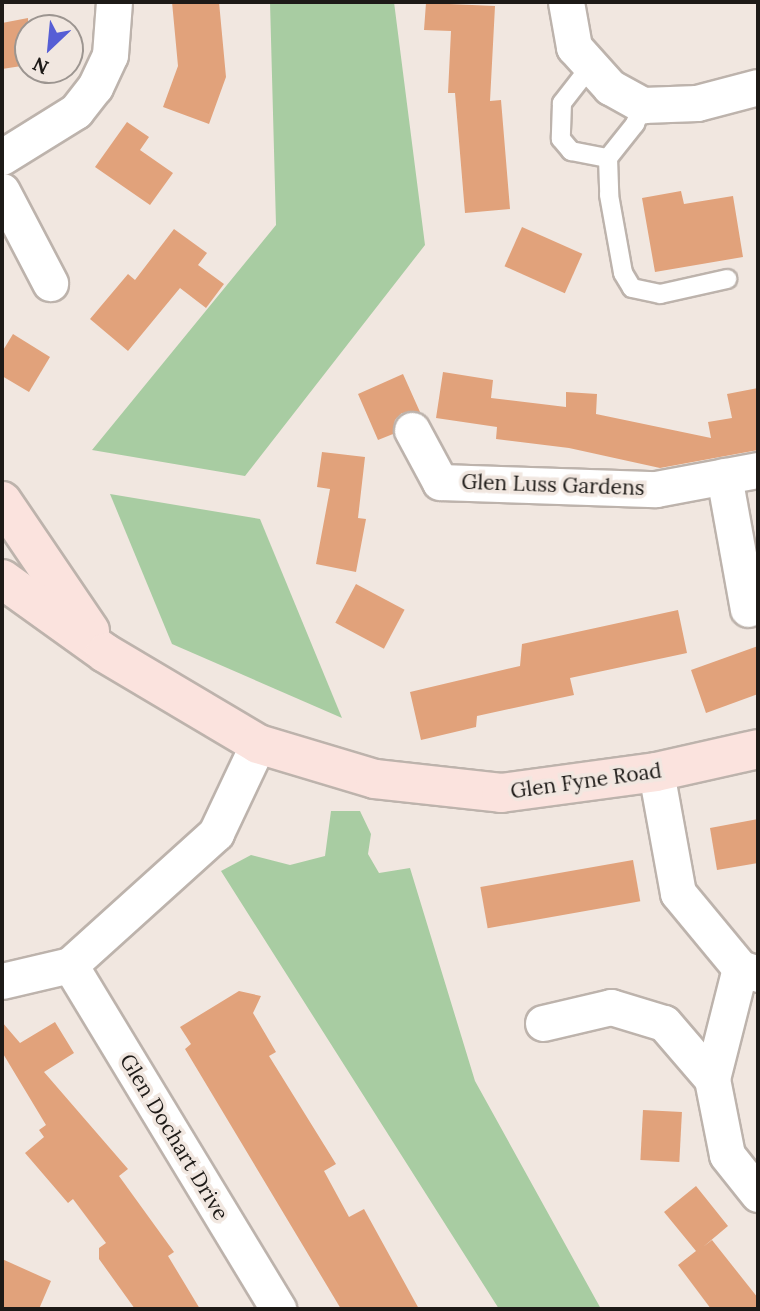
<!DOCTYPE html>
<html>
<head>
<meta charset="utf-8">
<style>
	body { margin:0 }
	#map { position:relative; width:760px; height:1311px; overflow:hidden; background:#f1e7e0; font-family:Lora,serif }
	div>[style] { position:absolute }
	.green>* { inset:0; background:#a8cca2 }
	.building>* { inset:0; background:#e1a27b; transform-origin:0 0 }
	.roads { filter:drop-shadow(2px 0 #bdb3ac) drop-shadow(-2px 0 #bdb3ac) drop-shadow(0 2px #bdb3ac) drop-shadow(0 -2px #bdb3ac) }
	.lane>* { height:18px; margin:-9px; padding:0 9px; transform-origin:9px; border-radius:9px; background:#fff }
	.street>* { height:35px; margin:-17.5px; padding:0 17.5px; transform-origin:17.5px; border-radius:17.5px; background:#fff }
	.secondary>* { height:38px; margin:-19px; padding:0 19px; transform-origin:19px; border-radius:19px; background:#fbe3de }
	span { translate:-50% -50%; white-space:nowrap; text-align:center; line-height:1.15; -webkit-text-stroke:7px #f1e7e0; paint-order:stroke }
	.street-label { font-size:21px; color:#1d1a17 }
	.frame { position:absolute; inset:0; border:4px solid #1d1a17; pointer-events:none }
	.north { position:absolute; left:14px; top:14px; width:70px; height:70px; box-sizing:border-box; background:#f1e7e0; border:2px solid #9c9590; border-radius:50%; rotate:206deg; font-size:19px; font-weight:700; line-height:28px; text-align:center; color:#1d1a17 }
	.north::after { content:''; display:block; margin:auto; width:24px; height:32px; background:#565ed5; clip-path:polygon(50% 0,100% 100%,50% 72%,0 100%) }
</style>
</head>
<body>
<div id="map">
	<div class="green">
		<i style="clip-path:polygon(270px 2px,394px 2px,425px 245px,245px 476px,92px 450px,276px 225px)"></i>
		<i style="clip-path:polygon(110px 494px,260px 519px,342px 718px,172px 644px)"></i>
		<i style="clip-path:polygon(331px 811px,360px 811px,371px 834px,368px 854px,379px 873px,410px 868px,475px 1081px,601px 1309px,499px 1309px,221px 871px,251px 855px,290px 865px,325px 856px)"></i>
	</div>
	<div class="building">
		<i style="clip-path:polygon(172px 2px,219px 2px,226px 77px,209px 124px,163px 107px,178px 66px)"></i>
		<i style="clip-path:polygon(426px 3px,495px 6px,490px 101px,501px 100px,510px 209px,465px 213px,455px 93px,448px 93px,451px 31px,424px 30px)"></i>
		<i style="clip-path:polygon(28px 18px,28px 65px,2px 69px,2px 23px)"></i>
		<i style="clip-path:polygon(127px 122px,149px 137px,140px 150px,173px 173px,150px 205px,95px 167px)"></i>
		<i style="clip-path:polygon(681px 191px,684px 204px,733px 196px,743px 257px,655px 272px,642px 198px)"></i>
		<i style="left:522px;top:227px;width:66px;height:43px;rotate:24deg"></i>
		<i style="clip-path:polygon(174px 229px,207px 253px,198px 265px,224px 284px,206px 308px,180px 288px,128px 351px,90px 319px,128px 274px,135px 280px)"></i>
		<i style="clip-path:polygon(13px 334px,50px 357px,29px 392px,2px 376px,2px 352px)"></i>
		<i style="clip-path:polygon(443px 372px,493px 380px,491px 398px,566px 407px,566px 392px,597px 394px,596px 414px,711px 438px,708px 422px,732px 418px,727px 394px,758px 388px,758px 450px,660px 468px,569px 448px,496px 439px,497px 427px,436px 418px)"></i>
		<i style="clip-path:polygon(403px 374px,420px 412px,402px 413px,395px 420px,393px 434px,378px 440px,358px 394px)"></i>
		<i style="clip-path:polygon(322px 452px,365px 457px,358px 518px,366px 519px,356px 572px,316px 564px,330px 489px,317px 487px)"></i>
		<i style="left:356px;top:584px;width:55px;height:44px;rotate:28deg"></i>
		<i style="clip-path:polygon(678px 610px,687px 653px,570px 678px,574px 695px,477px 716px,476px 727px,421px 740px,410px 692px,520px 666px,522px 644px)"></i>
		<i style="clip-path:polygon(758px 646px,758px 694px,706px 713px,691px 670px)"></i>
		<i style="clip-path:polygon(758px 819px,758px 863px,717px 870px,710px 828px)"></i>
		<i style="left:633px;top:860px;width:42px;height:155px;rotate:80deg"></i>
		<i style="clip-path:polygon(239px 991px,261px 996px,253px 1013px,276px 1052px,269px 1056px,336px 1164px,324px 1171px,349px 1217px,364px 1209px,419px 1309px,341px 1309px,185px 1049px,191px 1044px,180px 1027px)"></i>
		<i style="clip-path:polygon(2px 1022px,20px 1043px,55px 1022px,74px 1053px,44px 1072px,128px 1169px,119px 1176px,174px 1252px,168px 1256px,200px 1309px,135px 1309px,99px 1259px,99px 1248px,106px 1243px,73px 1199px,68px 1203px,25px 1153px,44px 1137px,39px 1130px,46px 1125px,2px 1052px)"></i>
		<i style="left:643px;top:1110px;width:39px;height:50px;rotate:3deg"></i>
		<i style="clip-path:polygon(696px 1186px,728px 1226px,703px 1247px,712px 1240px,758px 1298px,758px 1309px,711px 1309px,678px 1265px,696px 1251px,664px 1212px)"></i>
		<i style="clip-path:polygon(2px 1259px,51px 1281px,39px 1309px,2px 1309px)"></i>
	</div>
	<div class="roads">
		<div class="lane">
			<i style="left:590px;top:67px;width:46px;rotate:127.9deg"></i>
			<i style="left:562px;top:103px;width:36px;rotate:92deg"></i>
			<i style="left:561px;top:139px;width:16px;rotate:50deg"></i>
			<i style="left:571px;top:151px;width:38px;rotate:11deg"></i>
			<i style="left:643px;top:105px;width:21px;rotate:113deg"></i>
			<i style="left:635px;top:124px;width:43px;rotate:128.5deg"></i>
			<i style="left:608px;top:158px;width:37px;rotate:88deg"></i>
			<i style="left:609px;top:195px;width:79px;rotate:79.8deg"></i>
			<i style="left:623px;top:273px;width:17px;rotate:59deg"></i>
			<i style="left:632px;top:288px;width:29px;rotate:12deg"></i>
			<i style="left:660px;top:294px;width:69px;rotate:-12.6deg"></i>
		</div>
		<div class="street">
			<i style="left:566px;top:2px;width:46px;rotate:79.9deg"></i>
			<i style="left:574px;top:47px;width:54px;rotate:48deg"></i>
			<i style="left:610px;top:87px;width:38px;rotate:29deg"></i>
			<i style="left:643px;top:105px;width:54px;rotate:-2.1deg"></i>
			<i style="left:697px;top:103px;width:63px;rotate:-14.7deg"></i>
			<i style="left:2px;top:157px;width:87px;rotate:-31.9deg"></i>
			<i style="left:76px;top:111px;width:31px;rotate:-52deg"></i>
			<i style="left:95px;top:87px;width:35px;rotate:-65deg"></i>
			<i style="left:110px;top:55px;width:53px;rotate:-85.7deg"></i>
			<i style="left:2px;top:191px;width:104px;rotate:62.4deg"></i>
			<i style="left:412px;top:430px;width:59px;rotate:61.7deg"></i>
			<i style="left:440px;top:482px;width:216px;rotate:1.9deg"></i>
			<i style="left:656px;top:489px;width:104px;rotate:-10.6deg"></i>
			<i style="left:724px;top:476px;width:135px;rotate:79.8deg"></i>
			<i style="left:656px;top:772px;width:123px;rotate:79.7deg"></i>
			<i style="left:678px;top:893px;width:97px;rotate:50.4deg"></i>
			<i style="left:740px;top:968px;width:19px;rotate:18deg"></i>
			<i style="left:70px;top:965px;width:402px;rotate:58.8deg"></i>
			<i style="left:740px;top:968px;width:114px;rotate:104.2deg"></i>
			<i style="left:712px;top:1079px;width:77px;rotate:78.8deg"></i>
			<i style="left:727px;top:1155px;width:50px;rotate:51.5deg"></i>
			<i style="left:2px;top:981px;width:70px;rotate:-13.2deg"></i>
			<i style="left:70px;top:965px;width:197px;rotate:-42.1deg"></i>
			<i style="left:216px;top:833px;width:98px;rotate:-64.7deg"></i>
			<i style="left:543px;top:1023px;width:70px;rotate:-13.2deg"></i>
			<i style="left:611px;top:1007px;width:55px;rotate:16.8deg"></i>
			<i style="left:664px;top:1023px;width:74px;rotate:49.4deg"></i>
		</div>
		<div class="secondary">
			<i style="left:2px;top:501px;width:157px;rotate:55.9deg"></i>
			<i style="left:2px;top:579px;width:127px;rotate:35.7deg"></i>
			<i style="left:105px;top:653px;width:178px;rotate:30.7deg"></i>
			<i style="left:258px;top:744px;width:122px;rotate:16.7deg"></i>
			<i style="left:375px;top:779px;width:127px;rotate:6.3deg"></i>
			<i style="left:501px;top:793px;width:156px;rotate:-7.7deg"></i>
			<i style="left:656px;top:772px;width:105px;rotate:-12.7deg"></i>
		</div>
	</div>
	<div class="street-label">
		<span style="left:553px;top:485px;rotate:2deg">Glen Luss Gardens</span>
		<span style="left:586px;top:781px;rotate:-8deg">Glen Fyne Road</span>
		<span style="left:174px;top:1137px;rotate:59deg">Glen Dochart Drive</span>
	</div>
	<div class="frame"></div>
	<div class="north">N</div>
</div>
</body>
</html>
